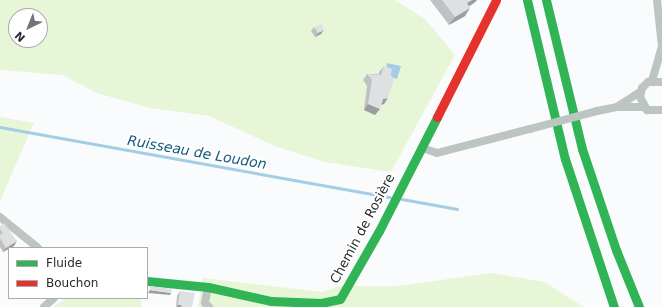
<!DOCTYPE html>
<html>
<head>
<meta charset="utf-8">
<style>
	body { margin:0 }
	#map { position:relative; width:662px; height:307px; overflow:hidden; background:#f9fbfd; font-family:"DejaVu Sans",sans-serif }
	div>[style] { position:absolute }
	.green>* { inset:0; background:#e8f6d8 }
	.water>* { inset:0; background:#a4cee7 }
	.stream>* { height:2.5px; margin:-1.25px; padding:0 1.25px; transform-origin:1.25px; border-radius:1.25px; background:#a4cee7 }
	.street>* { height:8px; margin:-4px; padding:0 4px; transform-origin:4px; border-radius:4px; background:#bcc5c2 }
	.fast>* { height:9px; margin:-4.5px; padding:0 4.5px; transform-origin:4.5px; border-radius:4.5px; background:#30b455 }
	.jam>* { height:9px; margin:-4.5px; padding:0 4.5px; transform-origin:4.5px; border-radius:4.5px; background:#e5322d }
	.street-bridge>* { height:8px; margin:-4px; padding:0 4px; transform-origin:4px; border-radius:4px; background:#bcc5c2 }
	.wall>* { inset:0; background:#c0c1c2 }
	.shaded-wall>* { inset:0; background:#9c9d9e }
	.building>* { inset:0; background:#dfe0e2; transform-origin:0 0 }
	span { translate:-50% -50%; white-space:nowrap; text-align:center; line-height:1.15; -webkit-text-stroke:4px #fff; paint-order:stroke }
	.street-label { font-size:13px; color:#2a2b2d }
	.water-label { font-size:14px; color:#145b7e; font-style:italic }
	.legend { position:absolute; left:8px; top:247px; width:140px; height:52px; box-sizing:border-box; background:#fff; border:1px solid #aaaaab; margin:0; padding:5px 7px; list-style:none; font-size:12px; color:#2a2b2d }
	.legend li { display:flex; align-items:center; gap:8px; height:20px }
	.legend b { width:20px; border:1px solid #aaaaab }
	.north { position:absolute; left:8px; top:8px; width:40px; height:40px; box-sizing:border-box; background:#fff; border:1px solid #aaaaab; border-radius:50%; rotate:223deg; font-size:11px; font-weight:700; line-height:16px; text-align:center; color:#2a2b2d }
	.north::after { content:''; display:block; margin:auto; width:14px; height:18px; background:#727476; clip-path:polygon(50% 0,100% 100%,50% 72%,0 100%) }
</style>
</head>
<body>
<div id="map">
	<div class="green">
		<i style="clip-path:polygon(evenodd,0 0,395px 0,425px 19px,455px 55px,391px 172px,325px 162px,277px 147px,209px 116px,150px 108px,97px 93px,62px 75px,0 70px,0 0,16px 16px,40px 16px,40px 40px,16px 40px,16px 16px)"></i>
		<i style="clip-path:polygon(0 117px,34px 123px,0 201px)"></i>
		<i style="clip-path:polygon(492px 273px,544px 282px,584px 307px,198px 307px,203px 278px,322px 292px,339px 286px,398px 286px)"></i>
		<i style="clip-path:polygon(67px 298px,140px 298px,142px 307px,53px 307px)"></i>
	</div>
	<div class="water">
		<i style="clip-path:polygon(387px 63px,401px 66px,397px 79px,391px 77px,390px 70px,386px 69px)"></i>
	</div>
	<div class="stream">
		<i style="left:0;top:127px;width:396px;rotate:10.2deg"></i>
		<i style="left:402px;top:199px;width:56px;rotate:10.3deg"></i>
	</div>
	<div class="street">
		<i style="left:657px;top:0;width:47px;rotate:83.9deg"></i>
		<i style="left:652px;top:81px;width:35px;rotate:-74deg"></i>
		<i style="left:662px;top:82px;width:14px;rotate:180deg"></i>
		<i style="left:648px;top:82px;width:8px;rotate:135deg"></i>
		<i style="left:642px;top:88px;width:9px;rotate:103deg"></i>
		<i style="left:640px;top:97px;width:15px;rotate:62deg"></i>
		<i style="left:647px;top:110px;width:15px"></i>
		<i style="left:640px;top:92px;width:27px;rotate:147deg"></i>
		<i style="left:617px;top:107px;width:27px"></i>
		<i style="left:597px;top:111px;width:20px;rotate:-11deg"></i>
		<i style="left:422px;top:148px;width:16px;rotate:18deg"></i>
		<i style="left:437px;top:153px;width:96px;rotate:-14.5deg"></i>
		<i style="left:0;top:217px;width:49px;rotate:39.2deg"></i>
		<i style="left:208px;top:287px;width:16px;rotate:101deg"></i>
		<i style="left:205px;top:303px;width:6px;rotate:45deg"></i>
		<i style="left:44px;top:307px;width:13px;rotate:-42deg"></i>
	</div>
	<div class="fast">
		<i style="left:527px;top:0;width:163px;rotate:76.6deg"></i>
		<i style="left:565px;top:159px;width:156px;rotate:71.7deg"></i>
		<i style="left:546px;top:0;width:153px;rotate:76.4deg"></i>
		<i style="left:582px;top:149px;width:107px;rotate:71.4deg"></i>
		<i style="left:616px;top:250px;width:61px;rotate:68deg"></i>
		<i style="left:147px;top:281px;width:61px;rotate:5.6deg"></i>
		<i style="left:208px;top:287px;width:65px;rotate:12.5deg"></i>
		<i style="left:271px;top:301px;width:50px;rotate:2.3deg"></i>
		<i style="left:321px;top:303px;width:19px;rotate:-12deg"></i>
		<i style="left:340px;top:299px;width:78px;rotate:-60.2deg"></i>
		<i style="left:379px;top:231px;width:128px;rotate:-63deg"></i>
	</div>
	<div class="jam">
		<i style="left:437px;top:117px;width:131px;rotate:-63.2deg"></i>
	</div>
	<div class="street-bridge">
		<i style="left:530px;top:129px;width:69px;rotate:-15deg"></i>
	</div>
	<div class="wall">
		<i style="clip-path:polygon(430px 0,477px 0,474px 3px,469px 6px,465px 16px,449px 25px)"></i>
		<i style="clip-path:polygon(314px 27px,321px 34px,315px 37px,311px 31px)"></i>
		<i style="clip-path:polygon(384px 66px,390px 78px,384px 104px,381px 105px,375px 115px,364px 110px,367px 86px,363px 80px,367px 74px,379px 74px,379px 72px)"></i>
		<i style="clip-path:polygon(0 226px,14px 246px,3px 252px,0 247px)"></i>
		<i style="clip-path:polygon(180px 291px,192px 307px,176px 307px,177px 296px)"></i>
	</div>
	<div class="shaded-wall">
		<i style="clip-path:polygon(472px 0,477px 0,474px 3px,462px 11px,467px 3px)"></i>
		<i style="clip-path:polygon(470px 8px,465px 16px,449px 25px,455px 17px)"></i>
		<i style="clip-path:polygon(324px 30px,321px 34px,315px 37px,318px 33px)"></i>
		<i style="clip-path:polygon(388px 98px,384px 104px,379px 105px,383px 99px)"></i>
		<i style="clip-path:polygon(368px 104px,380px 109px,375px 115px,364px 110px)"></i>
		<i style="clip-path:polygon(17px 241px,14px 246px,3px 252px,6px 248px)"></i>
		<i style="clip-path:polygon(150px 290px,171px 293px,170px 295px,148px 293px)"></i>
		<i style="clip-path:polygon(178px 305px,182px 305px,180px 307px,177px 307px)"></i>
	</div>
	<div class="building">
		<i style="clip-path:polygon(442px 0,472px 0,467px 3px,470px 8px,455px 17px)"></i>
		<i style="clip-path:polygon(322px 24px,324px 30px,318px 33px,314px 27px)"></i>
		<i style="clip-path:polygon(384px 66px,392px 69px,390px 78px,394px 79px,388px 98px,383px 99px,380px 109px,368px 104px,372px 80px,367px 74px,381px 75px)"></i>
		<i style="clip-path:polygon(4px 223px,17px 241px,6px 248px,0 238px,0 235px,3px 233px,0 229px,0 226px)"></i>
		<i style="left:150px;top:286px;width:22px;height:4px;rotate:8deg"></i>
		<i style="clip-path:polygon(180px 291px,195px 293px,192px 307px,181px 307px,182px 305px,178px 305px)"></i>
	</div>
	<div class="street-label">
		<span style="left:363px;top:229px;rotate:-62deg">Chemin de Rosière</span>
	</div>
	<div class="water-label">
		<span style="left:197px;top:152px;rotate:10deg">Ruisseau de Loudon</span>
	</div>
	<ul class="legend">
	<li><b style="height:5px;background:#30b455"></b>Fluide</li>
	<li><b style="height:5px;background:#e5322d"></b>Bouchon</li>
	</ul>
	<div class="north">N</div>
</div>
</body>
</html>
